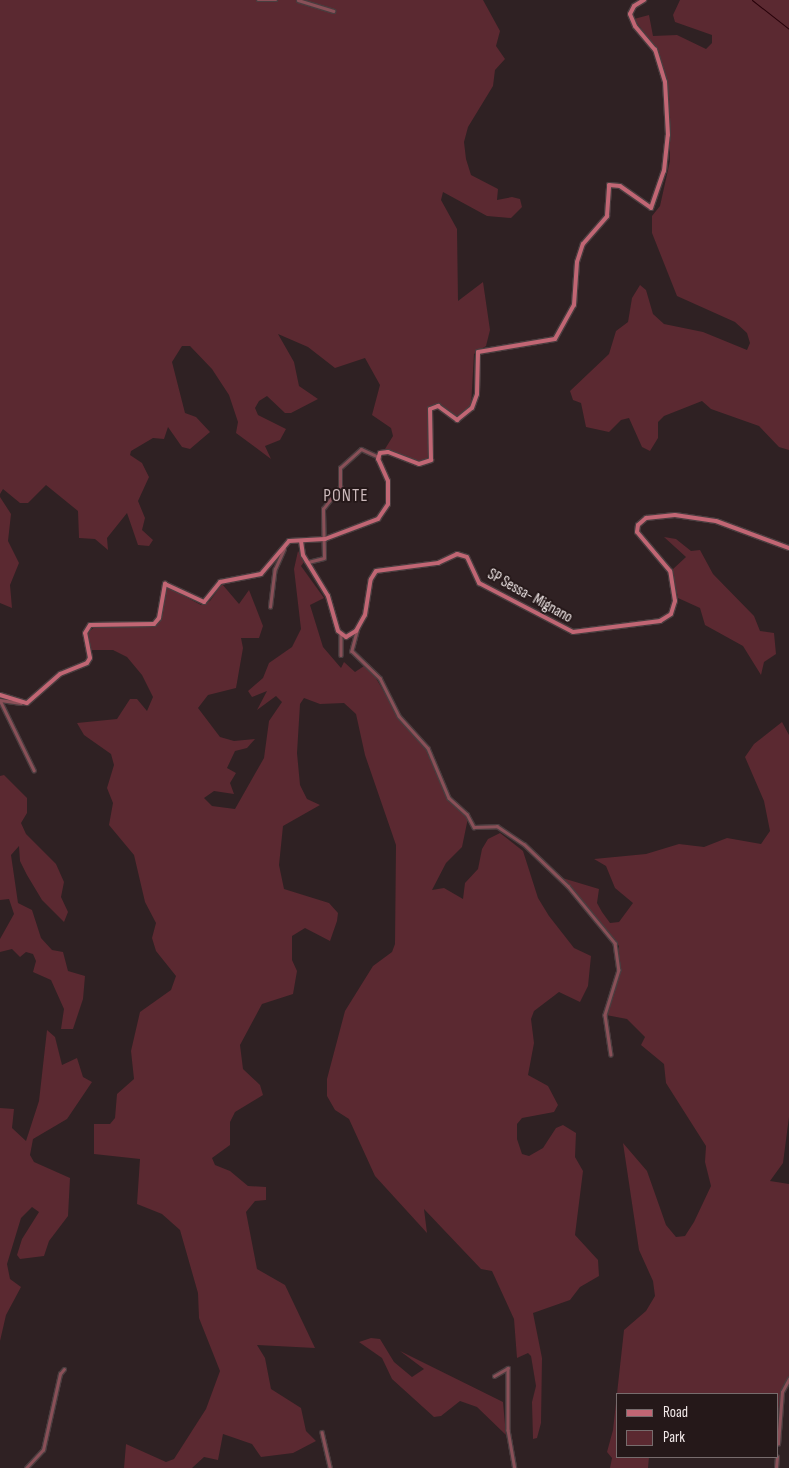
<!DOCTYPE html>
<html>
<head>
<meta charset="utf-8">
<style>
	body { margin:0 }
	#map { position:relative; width:789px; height:1468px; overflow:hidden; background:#2f2123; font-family:"Sofia Sans Condensed",sans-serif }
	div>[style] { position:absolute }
	.green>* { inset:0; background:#5b2931 }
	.stream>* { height:1px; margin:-0.5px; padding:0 0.5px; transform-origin:0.5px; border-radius:0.5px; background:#270109 }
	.roads { filter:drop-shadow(1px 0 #4a3d3f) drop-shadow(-1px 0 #4a3d3f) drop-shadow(0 1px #4a3d3f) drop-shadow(0 -1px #4a3d3f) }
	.street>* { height:2.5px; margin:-1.25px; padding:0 1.25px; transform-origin:1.25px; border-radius:1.25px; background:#895058 }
	.secondary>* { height:4px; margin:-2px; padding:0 2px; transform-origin:2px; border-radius:2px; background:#c16674 }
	span { translate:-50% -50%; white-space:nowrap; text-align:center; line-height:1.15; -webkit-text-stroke:4px #251819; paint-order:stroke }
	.street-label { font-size:15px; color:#f3eaea }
	.quarter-label { font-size:18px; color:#cbb9bb; letter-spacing:1px }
	.legend { position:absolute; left:616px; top:1393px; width:162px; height:65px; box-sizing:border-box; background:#251819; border:1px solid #776c6d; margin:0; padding:6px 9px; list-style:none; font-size:15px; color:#f3eaea }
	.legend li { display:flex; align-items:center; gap:10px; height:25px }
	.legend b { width:25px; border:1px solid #776c6d }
</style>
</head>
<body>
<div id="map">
	<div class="green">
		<i style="clip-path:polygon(0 0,483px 0,500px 31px,496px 46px,505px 59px,495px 70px,493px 86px,468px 127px,464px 142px,466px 159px,471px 175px,498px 189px,497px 200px,512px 197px,520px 199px,522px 207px,511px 218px,487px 216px,443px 192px,441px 200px,457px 229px,458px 301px,483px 282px,490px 330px,486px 346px,474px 354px,471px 406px,455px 418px,438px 405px,427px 411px,431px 444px,427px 461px,418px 462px,385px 449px,393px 436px,391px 428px,372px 415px,380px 385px,365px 358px,335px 368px,308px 347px,278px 334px,294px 362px,299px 386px,318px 399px,291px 413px,285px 413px,267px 396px,259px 401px,255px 408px,258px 415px,286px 429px,280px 440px,265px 446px,271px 459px,236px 433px,238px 422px,229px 395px,212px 369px,190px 346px,182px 346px,172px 362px,185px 413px,196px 417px,210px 432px,190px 449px,182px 447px,168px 427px,164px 439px,153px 438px,131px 451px,130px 455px,142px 463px,149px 477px,138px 501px,145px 518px,142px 530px,153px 540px,149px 546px,138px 545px,127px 513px,107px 538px,108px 550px,95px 539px,79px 538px,78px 511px,46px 485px,28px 503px,20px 503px,3px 489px,0 494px)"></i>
		<i style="clip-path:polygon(680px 0,789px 0,789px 450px,779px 447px,759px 426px,711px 409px,702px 401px,664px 416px,658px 422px,658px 438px,650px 451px,642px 447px,629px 418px,621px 420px,609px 432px,586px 427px,581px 403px,573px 400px,570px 391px,609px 354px,616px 331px,628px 322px,632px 298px,640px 285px,646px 290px,653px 314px,664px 324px,703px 332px,747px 350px,750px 343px,747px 333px,735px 322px,677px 296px,652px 233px,652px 216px,660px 206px,670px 161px,669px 94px,656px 48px,634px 19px,649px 15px,653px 36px,677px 35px,706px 49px,712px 43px,712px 35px,675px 22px,673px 15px)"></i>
		<i style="clip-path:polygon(0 497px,11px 514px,8px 541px,19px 563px,10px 585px,12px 608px,0 603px)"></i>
		<i style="clip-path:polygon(664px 537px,676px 539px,691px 551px,700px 550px,713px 574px,754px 616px,760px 631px,774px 633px,776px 654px,764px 662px,761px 675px,743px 646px,705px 625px,700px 608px,678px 598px,672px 570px,686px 557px)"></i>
		<i style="clip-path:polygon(298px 551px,304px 562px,301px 566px,324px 598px,310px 605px,323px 647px,341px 668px,344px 662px,355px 672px,364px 666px,374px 675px,402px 722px,427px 749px,446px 796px,468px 818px,462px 847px,446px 863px,432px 890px,444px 888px,463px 899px,465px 883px,478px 869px,482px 849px,488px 839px,500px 833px,523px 851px,538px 898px,549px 916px,574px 948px,591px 956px,588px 986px,580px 1002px,559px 992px,534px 1011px,531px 1019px,534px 1043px,528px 1075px,548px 1086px,558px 1105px,554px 1112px,522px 1118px,517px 1124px,517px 1139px,522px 1154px,529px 1156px,543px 1148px,556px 1128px,563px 1125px,576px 1133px,575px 1157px,583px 1171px,575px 1235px,598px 1260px,599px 1276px,580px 1287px,570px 1300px,533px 1313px,542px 1358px,541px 1423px,537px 1438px,533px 1439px,532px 1402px,536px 1386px,531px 1356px,528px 1353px,517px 1358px,514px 1319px,492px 1271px,481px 1269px,424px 1209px,427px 1233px,375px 1176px,349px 1119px,335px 1110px,327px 1096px,327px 1079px,345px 1011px,373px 966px,392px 952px,395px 944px,396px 845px,365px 755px,356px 714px,344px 703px,320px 704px,304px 698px,300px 704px,297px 753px,300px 785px,307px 799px,320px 805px,283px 826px,279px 865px,284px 889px,329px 903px,338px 913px,337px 921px,330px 941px,305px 928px,292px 936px,292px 960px,297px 971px,293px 994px,262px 1004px,240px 1045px,243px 1069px,260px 1085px,263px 1095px,235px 1112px,230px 1122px,230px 1145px,212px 1158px,215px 1165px,230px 1171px,248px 1186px,266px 1187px,266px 1200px,255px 1201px,246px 1212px,257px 1269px,285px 1285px,315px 1348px,257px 1345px,265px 1358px,271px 1389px,301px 1408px,306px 1431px,316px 1441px,293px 1453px,261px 1457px,252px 1444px,223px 1434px,218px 1460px,204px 1457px,192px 1468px,124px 1468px,126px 1444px,166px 1462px,174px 1459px,206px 1409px,220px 1371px,199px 1318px,198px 1293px,180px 1230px,162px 1214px,137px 1204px,140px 1159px,94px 1154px,94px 1124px,110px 1124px,115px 1118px,117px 1094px,134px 1079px,131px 1051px,140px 1012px,171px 990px,176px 976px,156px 951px,152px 938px,156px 923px,145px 902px,134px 855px,109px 825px,113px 803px,107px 788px,114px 765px,111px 754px,84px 735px,77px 723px,117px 719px,130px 699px,137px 699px,147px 711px,153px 697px,142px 675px,127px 657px,113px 650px,90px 650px,87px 633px,96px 626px,153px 626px,162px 615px,167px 587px,201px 605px,210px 601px,222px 584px,239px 604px,249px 590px,263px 626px,259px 638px,241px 638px,243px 648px,236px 688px,208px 695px,198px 708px,220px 737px,234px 741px,255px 739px,247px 748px,235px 751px,227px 768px,236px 773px,230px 783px,234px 794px,214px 791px,204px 798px,212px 806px,235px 809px,264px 758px,269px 721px,282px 702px,276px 696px,257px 710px,267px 691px,252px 697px,248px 691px,263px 678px,269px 663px,292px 647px,301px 629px,294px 569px)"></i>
		<i style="clip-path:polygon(782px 722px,789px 735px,789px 1117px,783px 1163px,770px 1181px,789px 1184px,789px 1377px,781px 1392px,778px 1434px,778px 1394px,618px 1394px,618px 1457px,649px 1457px,648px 1468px,610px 1468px,612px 1458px,607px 1452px,613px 1430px,624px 1330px,646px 1311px,655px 1296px,653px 1281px,639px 1250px,623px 1143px,647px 1171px,666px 1225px,676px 1237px,685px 1236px,694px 1222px,711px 1186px,705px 1162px,706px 1146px,666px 1083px,664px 1064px,641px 1045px,645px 1037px,627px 1019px,606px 1015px,619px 972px,619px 946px,559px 877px,599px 889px,597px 903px,602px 912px,610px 923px,619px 922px,633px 903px,615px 888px,606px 866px,594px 859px,646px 854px,679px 844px,704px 847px,727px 838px,761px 844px,770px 831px,764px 801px,745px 757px,754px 744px)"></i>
		<i style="clip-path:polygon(4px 775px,27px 798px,27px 813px,21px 823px,26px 834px,56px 864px,64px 882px,61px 897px,68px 912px,64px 922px,42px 900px,27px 875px,20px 861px,19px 846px,11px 855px,18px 903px,32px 910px,41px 938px,52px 950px,63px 952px,68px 971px,85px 976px,83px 999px,73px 1029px,61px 1029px,64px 1009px,51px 980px,33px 972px,36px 961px,33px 954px,26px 952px,20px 957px,12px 949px,0 952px,0 939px,14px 914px,9px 899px,0 900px,0 776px)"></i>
		<i style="clip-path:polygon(47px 1030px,55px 1037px,62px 1065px,77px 1058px,83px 1077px,92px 1082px,67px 1119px,33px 1139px,30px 1155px,34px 1162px,70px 1178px,68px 1216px,49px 1241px,44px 1256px,20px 1259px,17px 1255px,22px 1239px,39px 1212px,32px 1207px,21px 1218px,7px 1264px,10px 1279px,21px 1287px,6px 1315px,0 1341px,0 1108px,14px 1109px,12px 1128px,26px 1141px,39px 1101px)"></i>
		<i style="clip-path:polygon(371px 1338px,380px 1339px,394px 1362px,412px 1377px,424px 1369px,400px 1351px,503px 1402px,506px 1435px,477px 1407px,460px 1401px,441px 1416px,434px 1417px,392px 1379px,382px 1358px,359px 1342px)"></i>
	</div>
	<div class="stream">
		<i style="left:752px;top:0;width:47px;rotate:38.1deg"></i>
	</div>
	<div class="roads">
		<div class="street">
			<i style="left:258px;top:0;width:18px"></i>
			<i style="left:298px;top:0;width:37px;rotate:17deg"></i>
			<i style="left:308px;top:562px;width:16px;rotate:-14deg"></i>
			<i style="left:324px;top:558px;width:49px;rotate:-91.2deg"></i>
			<i style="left:323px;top:509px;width:28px;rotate:-52deg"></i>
			<i style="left:340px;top:487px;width:19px;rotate:-90deg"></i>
			<i style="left:340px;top:468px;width:28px;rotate:-42deg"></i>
			<i style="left:361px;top:449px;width:20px;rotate:24deg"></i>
			<i style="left:270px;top:607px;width:38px;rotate:-83deg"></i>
			<i style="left:275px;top:569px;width:22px;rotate:-66deg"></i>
			<i style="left:358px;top:628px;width:24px;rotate:105deg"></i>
			<i style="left:352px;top:651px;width:39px;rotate:44deg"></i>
			<i style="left:380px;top:678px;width:42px;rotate:63.4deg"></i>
			<i style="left:399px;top:716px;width:43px;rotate:47.8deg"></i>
			<i style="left:428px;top:748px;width:54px;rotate:67.2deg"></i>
			<i style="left:449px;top:798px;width:24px;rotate:42deg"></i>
			<i style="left:467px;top:814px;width:15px;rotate:62deg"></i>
			<i style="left:474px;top:827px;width:23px;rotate:-2deg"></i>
			<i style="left:497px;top:826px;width:32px;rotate:34deg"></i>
			<i style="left:524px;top:844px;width:61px;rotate:43.7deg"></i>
			<i style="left:568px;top:886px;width:74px;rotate:50.5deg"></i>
			<i style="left:615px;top:943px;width:27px;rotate:82deg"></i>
			<i style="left:619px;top:970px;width:47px;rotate:107.3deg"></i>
			<i style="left:605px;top:1015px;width:40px;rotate:81.5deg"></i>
			<i style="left:341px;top:635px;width:20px;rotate:90deg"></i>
			<i style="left:0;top:700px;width:78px;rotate:64.1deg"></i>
			<i style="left:0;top:700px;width:21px;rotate:8deg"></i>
			<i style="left:494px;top:1376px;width:16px;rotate:-30deg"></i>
			<i style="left:508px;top:1368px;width:62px;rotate:90deg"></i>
			<i style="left:508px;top:1430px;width:39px;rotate:80deg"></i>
			<i style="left:322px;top:1432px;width:37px;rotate:77deg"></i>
			<i style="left:778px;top:1444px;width:52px;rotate:-85.6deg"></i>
			<i style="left:782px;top:1392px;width:15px;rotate:-62deg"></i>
			<i style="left:26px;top:1468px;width:25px;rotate:-47deg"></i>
			<i style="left:43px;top:1450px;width:78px;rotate:-77.4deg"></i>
			<i style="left:60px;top:1374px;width:6px;rotate:-51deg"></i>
			<i style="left:776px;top:1468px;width:11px;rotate:-85deg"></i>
		</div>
		<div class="secondary">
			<i style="left:301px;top:541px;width:14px;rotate:82deg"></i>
			<i style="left:303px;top:555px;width:48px;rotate:58.6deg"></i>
			<i style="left:328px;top:596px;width:36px;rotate:74deg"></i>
			<i style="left:338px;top:631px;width:10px;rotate:37deg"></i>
			<i style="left:346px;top:637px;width:12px;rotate:-31deg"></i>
			<i style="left:356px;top:631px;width:18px;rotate:-61deg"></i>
			<i style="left:365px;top:615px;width:36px;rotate:-81deg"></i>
			<i style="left:371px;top:579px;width:9px;rotate:-58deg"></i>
			<i style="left:376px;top:571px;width:63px;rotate:-7.4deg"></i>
			<i style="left:438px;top:563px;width:21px;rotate:-25deg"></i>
			<i style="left:457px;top:554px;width:10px;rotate:17deg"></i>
			<i style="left:467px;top:557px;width:29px;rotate:65deg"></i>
			<i style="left:479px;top:583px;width:106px;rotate:27.5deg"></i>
			<i style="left:573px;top:632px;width:88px;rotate:-7.2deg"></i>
			<i style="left:660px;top:621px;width:13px;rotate:-32deg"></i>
			<i style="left:671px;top:614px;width:14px;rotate:-73deg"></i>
			<i style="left:675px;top:601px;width:30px;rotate:-99deg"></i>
			<i style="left:670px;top:571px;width:51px;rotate:-130.2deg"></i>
			<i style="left:637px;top:532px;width:7px;rotate:-82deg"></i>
			<i style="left:638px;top:525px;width:11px;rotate:-41deg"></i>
			<i style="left:646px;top:518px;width:29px;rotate:-6deg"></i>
			<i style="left:675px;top:515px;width:41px;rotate:8.3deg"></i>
			<i style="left:716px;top:521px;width:78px;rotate:20.3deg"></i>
			<i style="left:0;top:695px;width:28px;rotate:17deg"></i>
			<i style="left:27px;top:703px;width:44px;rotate:-41.3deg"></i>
			<i style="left:60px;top:674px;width:29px;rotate:-22deg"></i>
			<i style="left:87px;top:663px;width:6px;rotate:-59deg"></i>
			<i style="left:90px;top:658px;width:25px;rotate:-101deg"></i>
			<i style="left:85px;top:633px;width:9px;rotate:-58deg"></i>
			<i style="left:90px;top:625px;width:64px;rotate:-0.9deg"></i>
			<i style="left:154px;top:624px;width:8px;rotate:-50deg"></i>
			<i style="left:159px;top:618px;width:35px;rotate:-80deg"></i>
			<i style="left:165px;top:584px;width:43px;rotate:24.8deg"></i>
			<i style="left:204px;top:602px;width:26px;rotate:-51deg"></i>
			<i style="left:220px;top:582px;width:42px;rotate:-11deg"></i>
			<i style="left:261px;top:574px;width:43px;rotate:-49.7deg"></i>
			<i style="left:289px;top:541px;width:36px;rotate:-3deg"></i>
			<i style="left:325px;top:539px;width:57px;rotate:-20.7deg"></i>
			<i style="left:378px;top:519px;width:18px;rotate:-56deg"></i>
			<i style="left:388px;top:504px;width:23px;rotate:-90deg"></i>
			<i style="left:388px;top:481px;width:24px;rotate:-114deg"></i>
			<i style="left:378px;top:459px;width:6px;rotate:-72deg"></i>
			<i style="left:380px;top:453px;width:8px;rotate:-7deg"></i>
			<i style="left:388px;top:452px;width:33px;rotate:21deg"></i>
			<i style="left:419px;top:464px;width:13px;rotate:-18deg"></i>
			<i style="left:431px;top:460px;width:51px;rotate:-91.1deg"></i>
			<i style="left:430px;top:409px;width:9px;rotate:-21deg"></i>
			<i style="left:438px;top:406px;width:24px;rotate:36deg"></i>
			<i style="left:457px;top:420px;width:19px;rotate:-39deg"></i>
			<i style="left:472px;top:408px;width:15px;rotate:-70deg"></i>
			<i style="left:477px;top:394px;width:42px;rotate:-88.6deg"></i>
			<i style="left:478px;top:352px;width:78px;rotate:-9.6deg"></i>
			<i style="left:555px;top:339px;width:39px;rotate:-61deg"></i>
			<i style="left:574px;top:305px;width:43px;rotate:-86deg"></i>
			<i style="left:577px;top:262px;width:19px;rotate:-72deg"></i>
			<i style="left:583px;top:244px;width:37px;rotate:-49deg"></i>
			<i style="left:607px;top:216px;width:31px;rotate:-86deg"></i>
			<i style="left:609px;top:185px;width:11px;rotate:5deg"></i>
			<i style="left:620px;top:186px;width:38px;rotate:35deg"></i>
			<i style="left:651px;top:208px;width:39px;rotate:-71deg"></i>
			<i style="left:664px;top:171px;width:36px;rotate:-84deg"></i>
			<i style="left:668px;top:135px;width:53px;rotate:-93.2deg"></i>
			<i style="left:665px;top:82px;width:34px;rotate:-107deg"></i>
			<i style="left:655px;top:50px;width:31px;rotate:-130deg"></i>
			<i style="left:635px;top:26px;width:13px;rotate:-113deg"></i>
			<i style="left:630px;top:14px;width:9px;rotate:-63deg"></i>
			<i style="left:634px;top:6px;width:12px;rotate:-31deg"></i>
		</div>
	</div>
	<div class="street-label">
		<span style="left:530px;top:596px;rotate:29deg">SP Sessa- Mignano</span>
	</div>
	<div class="quarter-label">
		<span style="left:346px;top:496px">PONTE</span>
	</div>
	<ul class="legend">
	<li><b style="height:6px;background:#c16674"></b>Road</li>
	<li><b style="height:14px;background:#5b2931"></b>Park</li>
	</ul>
</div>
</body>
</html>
